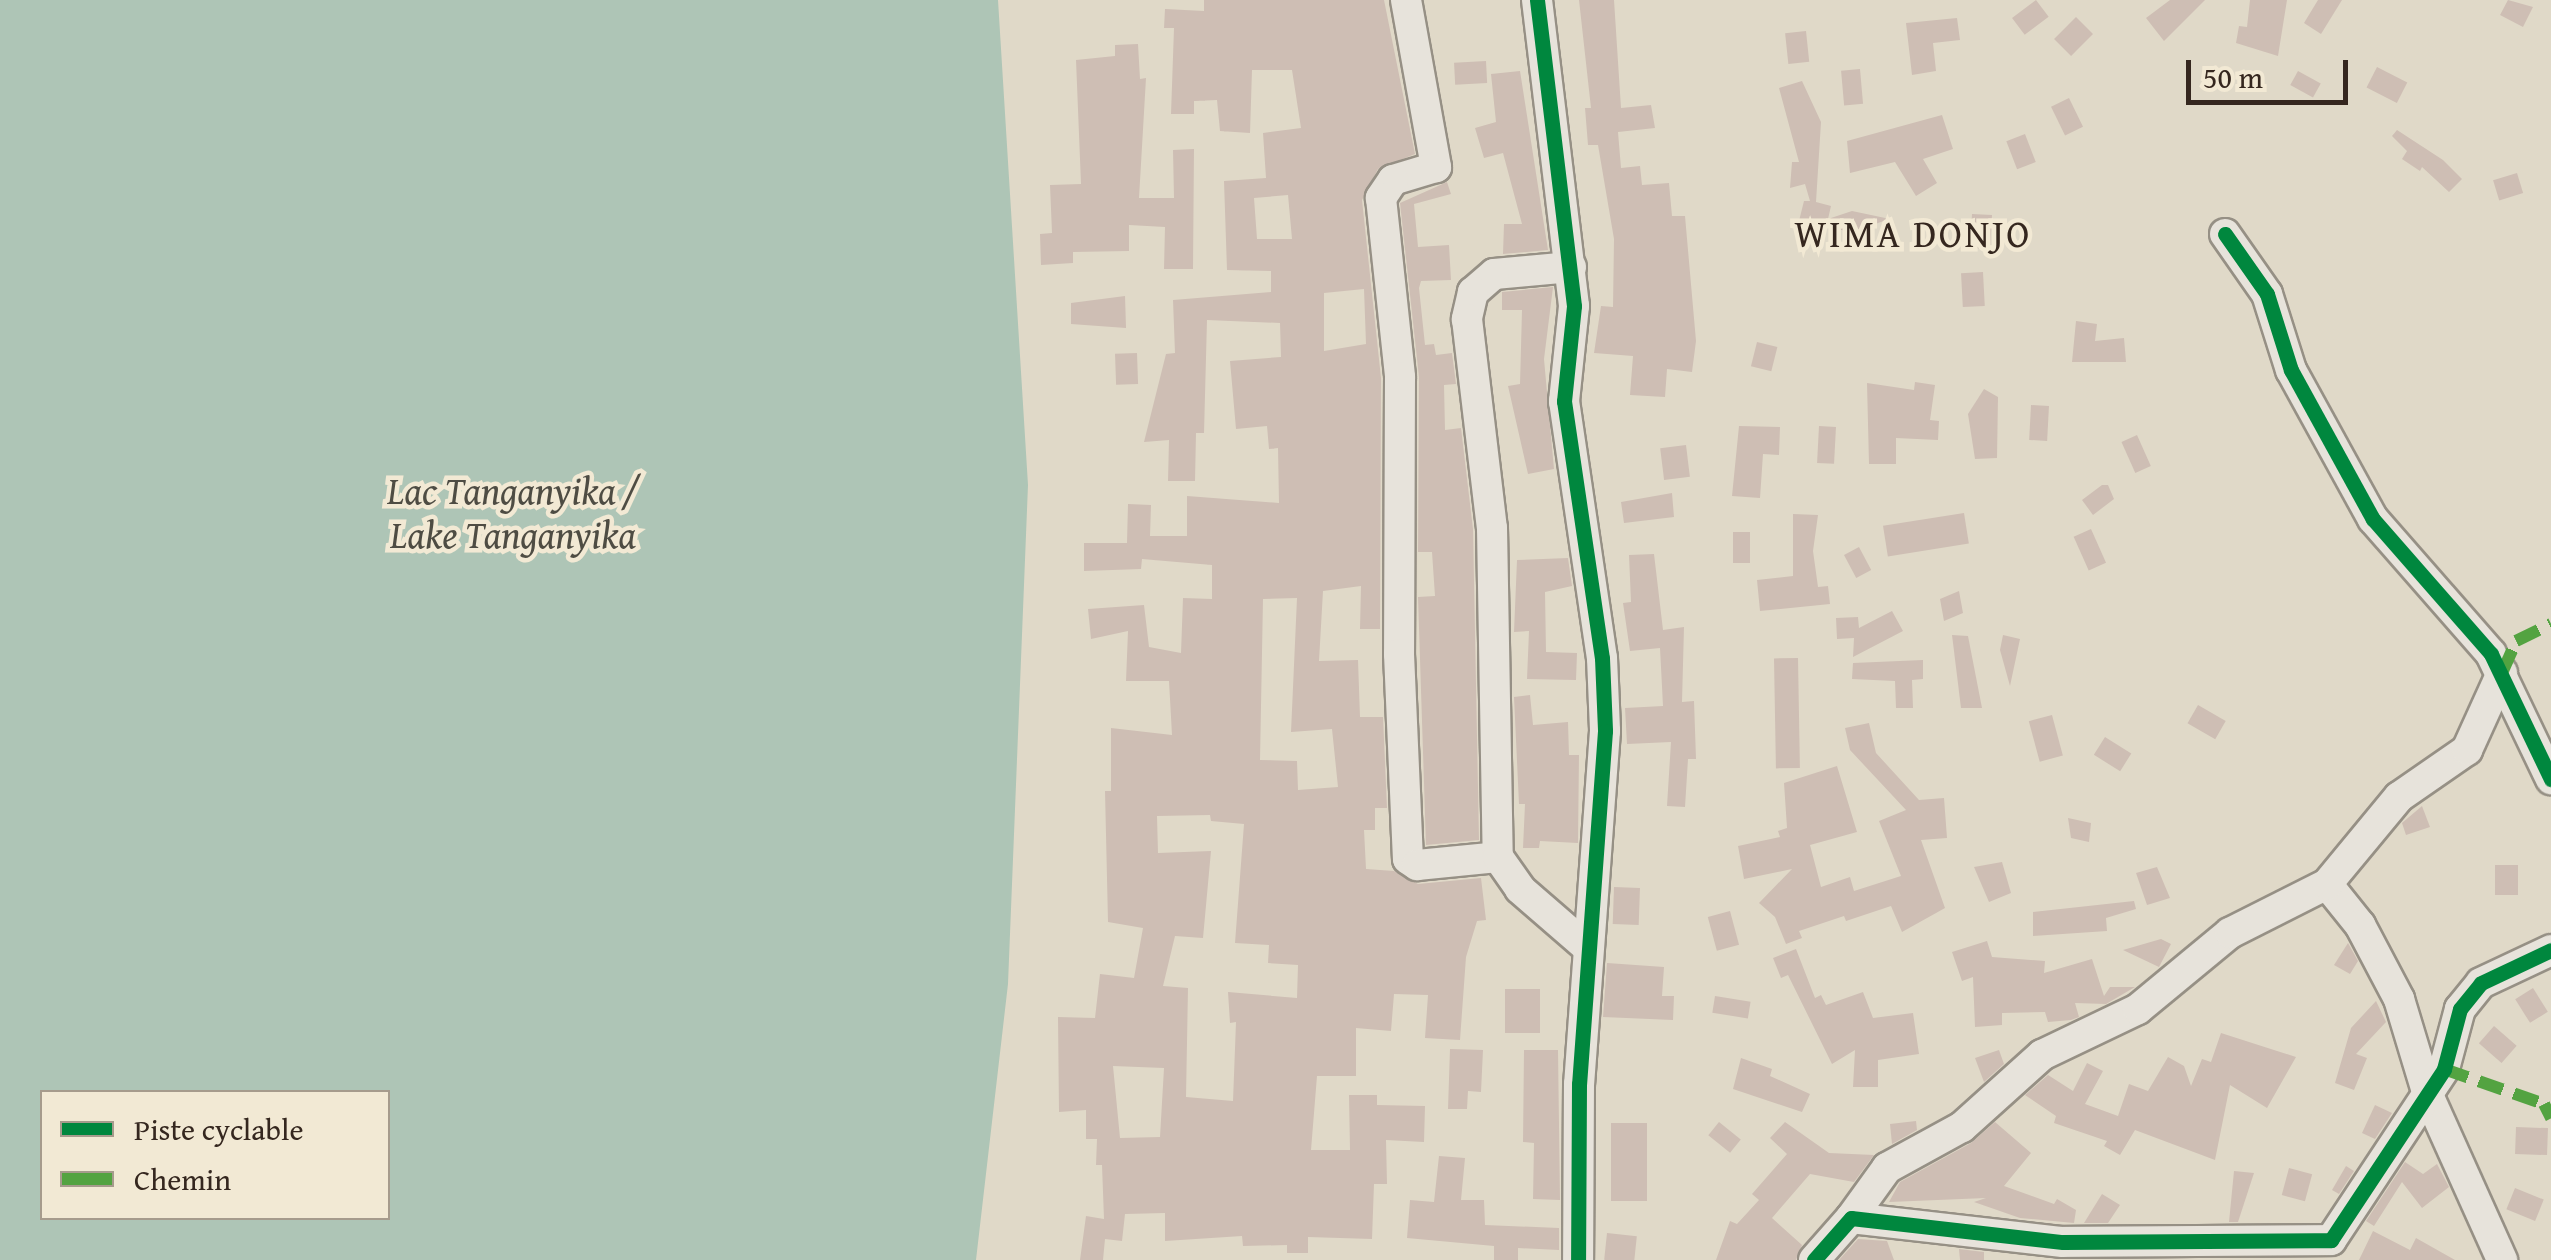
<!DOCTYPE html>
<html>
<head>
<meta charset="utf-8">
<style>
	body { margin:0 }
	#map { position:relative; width:2551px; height:1260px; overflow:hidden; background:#e0d9c8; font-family:"Gentium Book Plus",serif }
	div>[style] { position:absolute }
	.water>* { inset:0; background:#aec5b6 }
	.building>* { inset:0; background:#cebeb4; transform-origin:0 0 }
	.roads { filter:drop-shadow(2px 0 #969085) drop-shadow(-2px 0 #969085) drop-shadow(0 2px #969085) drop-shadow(0 -2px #969085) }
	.minor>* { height:30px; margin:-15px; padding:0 15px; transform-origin:15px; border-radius:15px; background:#e7e3db }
	.quiet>* { height:12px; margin-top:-6px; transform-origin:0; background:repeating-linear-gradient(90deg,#53a341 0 25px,transparent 0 37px) }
	.cycleway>* { height:15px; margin:-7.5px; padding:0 7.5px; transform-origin:7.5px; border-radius:7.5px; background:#00873e }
	span { translate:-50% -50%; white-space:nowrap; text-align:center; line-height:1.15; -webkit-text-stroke:9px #f2e9d4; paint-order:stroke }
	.neighbourhood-label { font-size:38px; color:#35271f; letter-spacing:2.5px }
	.water-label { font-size:38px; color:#4e4c43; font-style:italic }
	.legend { position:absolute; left:40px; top:1090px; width:350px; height:130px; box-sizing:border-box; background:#f2e9d4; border:2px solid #a69b8c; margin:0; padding:12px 18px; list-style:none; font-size:30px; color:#35271f }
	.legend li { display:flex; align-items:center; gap:20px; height:50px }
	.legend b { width:50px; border:2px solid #a69b8c }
	.scale { position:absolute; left:2186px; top:60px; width:162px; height:45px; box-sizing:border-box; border:5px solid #35271f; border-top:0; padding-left:12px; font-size:30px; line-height:35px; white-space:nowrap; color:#35271f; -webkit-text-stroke:8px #f2e9d4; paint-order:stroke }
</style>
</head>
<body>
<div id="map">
	<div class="water">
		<i style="clip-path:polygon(evenodd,0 0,998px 0,1028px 485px,1008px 984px,976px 1260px,0 1260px,0 0,42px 1092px,388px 1092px,388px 1218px,42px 1218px,42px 1092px)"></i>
	</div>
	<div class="building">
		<i style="clip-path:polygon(evenodd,1204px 0,1384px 0,1415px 154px,1378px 169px,1362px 200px,1381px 378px,1380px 629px,1360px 629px,1361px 586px,1323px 591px,1319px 661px,1358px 660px,1360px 717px,1383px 717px,1387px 808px,1375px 808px,1375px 830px,1364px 830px,1366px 869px,1394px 871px,1418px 884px,1481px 878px,1486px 920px,1477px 921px,1466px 957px,1460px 1040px,1425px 1038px,1428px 995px,1394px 994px,1391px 1031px,1356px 1028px,1356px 1076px,1317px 1076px,1311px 1150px,1350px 1150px,1349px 1095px,1377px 1095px,1377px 1105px,1425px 1106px,1424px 1142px,1386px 1140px,1387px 1184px,1374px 1184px,1372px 1239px,1308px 1237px,1308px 1253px,1287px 1253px,1287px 1245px,1243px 1246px,1242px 1236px,1165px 1241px,1165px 1213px,1125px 1214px,1122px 1241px,1105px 1239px,1103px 1260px,1080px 1260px,1086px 1216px,1104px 1219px,1102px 1165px,1096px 1165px,1097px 1139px,1086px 1139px,1086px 1110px,1059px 1112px,1058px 1017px,1095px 1018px,1100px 974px,1134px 978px,1143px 928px,1108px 922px,1105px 791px,1111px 791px,1111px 728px,1172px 735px,1169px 681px,1126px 681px,1128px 631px,1091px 639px,1088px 609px,1144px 605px,1149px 647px,1181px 653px,1183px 598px,1212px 599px,1212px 565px,1142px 559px,1141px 569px,1084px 571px,1084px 543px,1127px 543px,1128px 504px,1151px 505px,1150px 536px,1187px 536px,1187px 496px,1279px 503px,1278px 448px,1269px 449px,1267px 426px,1236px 429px,1230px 361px,1281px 357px,1280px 323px,1207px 320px,1204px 433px,1196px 433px,1195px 481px,1168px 481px,1169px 440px,1144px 442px,1166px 354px,1175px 353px,1173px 300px,1271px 292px,1271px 271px,1227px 270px,1224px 181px,1266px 178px,1263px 133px,1301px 128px,1292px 70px,1252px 70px,1250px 133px,1220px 131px,1217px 100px,1194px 101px,1194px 114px,1171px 114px,1174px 28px,1164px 28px,1165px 9px,1204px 11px,1204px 0,1288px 195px,1292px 239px,1257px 239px,1254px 198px,1288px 195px,1204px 0,1364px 289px,1366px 344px,1324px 351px,1324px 293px,1364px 289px,1204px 0,1297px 598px,1291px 732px,1332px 729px,1338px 787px,1298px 790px,1297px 761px,1260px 760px,1263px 599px,1297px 598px,1204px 0,1210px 815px,1211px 821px,1244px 824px,1235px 943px,1269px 945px,1268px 963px,1298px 965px,1297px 998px,1228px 992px,1230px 1023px,1236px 1022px,1233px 1101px,1186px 1097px,1188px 988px,1163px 986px,1175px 936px,1203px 938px,1211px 851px,1158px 853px,1157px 816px,1210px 815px,1204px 0,1113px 1066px,1164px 1068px,1160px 1137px,1120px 1138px,1113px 1066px)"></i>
		<i style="clip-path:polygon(1579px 0,1614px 0,1621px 108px,1651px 105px,1655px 128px,1618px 132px,1621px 168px,1640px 166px,1642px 185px,1669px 183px,1672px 216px,1685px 216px,1696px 341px,1692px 372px,1667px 369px,1665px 397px,1630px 395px,1633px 356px,1594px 353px,1601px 306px,1613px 307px,1614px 239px,1598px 145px,1588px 145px,1585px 108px,1591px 108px)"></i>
		<i style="left:2036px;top:0;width:21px;height:30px;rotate:53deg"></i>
		<i style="clip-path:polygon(2170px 0,2205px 0,2164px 41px,2146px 18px)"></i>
		<i style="clip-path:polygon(2250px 0,2287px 0,2278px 56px,2236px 43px,2239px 26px,2247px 27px)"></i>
		<i style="clip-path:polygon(2318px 0,2342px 0,2321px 34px,2304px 23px)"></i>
		<i style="clip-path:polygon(2508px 0,2533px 7px,2523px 27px,2500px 15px)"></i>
		<i style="left:2076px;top:17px;width:24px;height:31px;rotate:45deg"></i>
		<i style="clip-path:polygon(1957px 18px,1960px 40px,1933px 43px,1936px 71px,1912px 75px,1906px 23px)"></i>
		<i style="left:1806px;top:31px;width:31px;height:21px;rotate:84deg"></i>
		<i style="clip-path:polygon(1138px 44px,1140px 79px,1146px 78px,1139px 198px,1174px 198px,1173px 150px,1194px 149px,1193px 269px,1164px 269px,1165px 227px,1129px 225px,1129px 251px,1073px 252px,1073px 263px,1041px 265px,1040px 234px,1052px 233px,1050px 185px,1081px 184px,1076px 60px,1115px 56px,1115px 45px)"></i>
		<i style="left:1486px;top:61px;width:22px;height:32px;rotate:87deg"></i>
		<i style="left:2377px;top:67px;width:34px;height:23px;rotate:27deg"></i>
		<i style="left:1860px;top:69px;width:35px;height:19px;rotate:85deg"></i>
		<i style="clip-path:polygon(1520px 71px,1548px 250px,1503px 254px,1504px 224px,1522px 224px,1503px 153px,1484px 158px,1475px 128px,1496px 122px,1491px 74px)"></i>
		<i style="left:2298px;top:71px;width:26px;height:16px;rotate:29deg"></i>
		<i style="clip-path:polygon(1802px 81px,1821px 122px,1816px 202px,1831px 206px,1828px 219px,1852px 211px,1890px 219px,1851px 232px,1799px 221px,1804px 201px,1810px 201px,1805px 184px,1790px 188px,1792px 162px,1799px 162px,1779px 88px)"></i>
		<i style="left:2069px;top:98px;width:32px;height:20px;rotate:64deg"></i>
		<i style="clip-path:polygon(1942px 115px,1953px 149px,1923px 159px,1937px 183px,1916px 196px,1895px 162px,1850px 173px,1847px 141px)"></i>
		<i style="clip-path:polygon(2397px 130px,2443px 160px,2462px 179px,2449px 192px,2422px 167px,2420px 171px,2402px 159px,2407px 151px,2392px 136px)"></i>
		<i style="left:2025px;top:134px;width:30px;height:20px;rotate:69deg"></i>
		<i style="left:2517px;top:173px;width:21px;height:25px;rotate:73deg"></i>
		<i style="clip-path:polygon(1447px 182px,1451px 194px,1414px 204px,1418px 247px,1449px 245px,1451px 280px,1421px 281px,1419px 288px,1425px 345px,1434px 344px,1436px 355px,1452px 353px,1456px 384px,1444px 385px,1445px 430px,1461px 428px,1473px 529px,1479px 840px,1426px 845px,1418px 597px,1435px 596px,1432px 552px,1418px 552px,1419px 377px,1400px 203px)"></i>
		<i style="left:1972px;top:214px;width:20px;height:34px;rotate:3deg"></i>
		<i style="left:1983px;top:272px;width:34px;height:22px;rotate:87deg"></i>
		<i style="clip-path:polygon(1553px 287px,1544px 359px,1554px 469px,1528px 474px,1508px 386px,1520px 384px,1522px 310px,1502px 310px,1502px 292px)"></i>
		<i style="clip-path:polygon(1125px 296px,1126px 328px,1071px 324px,1071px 303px)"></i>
		<i style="clip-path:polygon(2076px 321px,2097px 324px,2095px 341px,2124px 338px,2126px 362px,2072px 362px)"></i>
		<i style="left:1757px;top:342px;width:21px;height:25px;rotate:14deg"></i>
		<i style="left:1137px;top:353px;width:31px;height:22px;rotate:88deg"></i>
		<i style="clip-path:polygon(1915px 382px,1935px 385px,1930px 420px,1939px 421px,1938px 440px,1896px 438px,1896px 464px,1869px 464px,1867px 383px,1914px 390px)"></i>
		<i style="clip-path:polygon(1984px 389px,1998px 397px,1997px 458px,1975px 459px,1968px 414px)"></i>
		<i style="left:2031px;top:405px;width:18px;height:35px;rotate:3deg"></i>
		<i style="clip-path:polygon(1739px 426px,1780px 427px,1779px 455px,1763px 454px,1760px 498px,1732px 496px)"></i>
		<i style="left:1819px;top:426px;width:17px;height:37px;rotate:3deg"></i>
		<i style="left:2137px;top:435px;width:34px;height:17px;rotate:66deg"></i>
		<i style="left:1686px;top:445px;width:32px;height:26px;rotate:83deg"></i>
		<i style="clip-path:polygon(2102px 485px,2108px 485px,2114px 499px,2093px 515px,2082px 500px)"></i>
		<i style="clip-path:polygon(1672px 493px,1674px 517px,1624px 523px,1621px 502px)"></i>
		<i style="left:1964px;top:513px;width:31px;height:82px;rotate:81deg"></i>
		<i style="clip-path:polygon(1793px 514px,1818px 515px,1813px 551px,1818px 587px,1828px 586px,1830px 604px,1760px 611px,1757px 580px,1793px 576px)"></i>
		<i style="left:2091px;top:529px;width:37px;height:19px;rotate:66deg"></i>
		<i style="left:1733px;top:532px;width:17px;height:31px"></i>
		<i style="left:1859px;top:547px;width:26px;height:17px;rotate:62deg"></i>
		<i style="clip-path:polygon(1654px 554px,1663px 630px,1684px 627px,1682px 702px,1694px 701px,1696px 759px,1688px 759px,1685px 807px,1667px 806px,1671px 742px,1627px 744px,1625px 708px,1663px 706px,1660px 648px,1630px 651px,1623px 603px,1631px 602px,1629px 555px)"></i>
		<i style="clip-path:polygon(1568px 558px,1572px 586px,1545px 592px,1546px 652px,1577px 653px,1576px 680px,1527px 679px,1529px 631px,1514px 632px,1517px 560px)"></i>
		<i style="clip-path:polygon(1959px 591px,1963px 613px,1944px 621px,1940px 599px)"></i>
		<i style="clip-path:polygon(1892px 611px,1903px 631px,1853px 657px,1854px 638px,1837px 639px,1836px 618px,1858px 617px,1859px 628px)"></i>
		<i style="clip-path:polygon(1952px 635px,1968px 636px,1982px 708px,1961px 708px)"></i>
		<i style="clip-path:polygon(2003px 635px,2020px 639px,2010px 686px,2000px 650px)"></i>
		<i style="left:1798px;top:658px;width:110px;height:24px;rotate:89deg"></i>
		<i style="clip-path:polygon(1923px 660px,1923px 679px,1912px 680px,1913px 708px,1896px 708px,1895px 681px,1852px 679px,1853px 663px)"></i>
		<i style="clip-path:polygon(1530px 695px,1533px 725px,1568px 722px,1569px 755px,1579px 755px,1578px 843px,1540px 841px,1539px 848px,1523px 848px,1525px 804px,1519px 804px,1514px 697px)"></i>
		<i style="left:2198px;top:705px;width:32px;height:21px;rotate:30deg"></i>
		<i style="left:2052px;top:715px;width:42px;height:24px;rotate:75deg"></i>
		<i style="clip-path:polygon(1869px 723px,1876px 753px,1919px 800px,1944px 798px,1947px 838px,1921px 840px,1945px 908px,1902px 932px,1891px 906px,1846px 921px,1844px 916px,1799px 931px,1802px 938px,1786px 944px,1775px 917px,1759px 903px,1792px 869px,1744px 879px,1738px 846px,1780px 837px,1778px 831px,1787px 828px,1784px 783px,1837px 766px,1857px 832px,1810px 845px,1821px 887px,1850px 877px,1854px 891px,1901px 876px,1879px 821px,1906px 810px,1850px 750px,1845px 728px)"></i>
		<i style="left:2105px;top:737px;width:31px;height:21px;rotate:32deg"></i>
		<i style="clip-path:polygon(2422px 806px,2430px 827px,2406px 835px,2402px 823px)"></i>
		<i style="clip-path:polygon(2068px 818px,2091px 823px,2089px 842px,2071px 838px)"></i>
		<i style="clip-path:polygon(2002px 862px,2011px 893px,1989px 902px,1974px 867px)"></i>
		<i style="left:2495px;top:865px;width:23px;height:30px"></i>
		<i style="clip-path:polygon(2157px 867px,2170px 898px,2147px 905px,2136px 873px)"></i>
		<i style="left:1614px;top:887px;width:26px;height:37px;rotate:2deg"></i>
		<i style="clip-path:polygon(2134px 901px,2136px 909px,2106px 918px,2107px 931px,2033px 936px,2033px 912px)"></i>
		<i style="left:1730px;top:911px;width:35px;height:23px;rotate:75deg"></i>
		<i style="clip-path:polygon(2161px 939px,2171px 944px,2159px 967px,2123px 950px)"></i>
		<i style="clip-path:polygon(1987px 941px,1992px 957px,2045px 961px,2044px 973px,2092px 959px,2104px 996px,2110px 987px,2135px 987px,2106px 1004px,2075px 1003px,2079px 1017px,2071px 1020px,2048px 1022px,2045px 1012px,2002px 1013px,2002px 1025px,1975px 1027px,1973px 977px,1962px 981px,1952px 952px)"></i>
		<i style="clip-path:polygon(2348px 943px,2358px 961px,2350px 974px,2334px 965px)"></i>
		<i style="clip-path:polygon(1796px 949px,1815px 998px,1821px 995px,1826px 1005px,1863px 992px,1873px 1018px,1913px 1013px,1919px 1054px,1878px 1060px,1878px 1087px,1853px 1087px,1855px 1050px,1832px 1064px,1788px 975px,1781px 978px,1773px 958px)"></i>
		<i style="clip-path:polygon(1607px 963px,1664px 967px,1662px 996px,1674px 996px,1673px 1020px,1603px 1017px)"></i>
		<i style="left:2533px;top:988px;width:28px;height:21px;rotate:58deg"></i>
		<i style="left:1505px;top:989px;width:35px;height:44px"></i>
		<i style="left:1715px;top:996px;width:36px;height:17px;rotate:9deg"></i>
		<i style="clip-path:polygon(2376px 1001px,2386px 1022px,2356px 1054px,2367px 1058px,2354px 1090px,2335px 1083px,2351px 1028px)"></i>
		<i style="left:2494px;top:1026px;width:30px;height:23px;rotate:41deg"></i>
		<i style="clip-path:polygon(2221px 1033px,2296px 1057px,2267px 1108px,2230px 1085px,2215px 1160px,2135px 1130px,2120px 1155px,2104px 1146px,2107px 1141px,2054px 1123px,2056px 1116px,2025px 1095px,2048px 1075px,2073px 1091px,2087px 1063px,2103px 1071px,2085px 1104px,2118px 1116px,2129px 1084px,2148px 1091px,2168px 1057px,2184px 1066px,2191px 1086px,2202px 1059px,2211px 1062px)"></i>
		<i style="clip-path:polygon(1450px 1049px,1483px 1050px,1481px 1092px,1468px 1091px,1467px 1109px,1448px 1109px)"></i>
		<i style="clip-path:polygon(1524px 1050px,1558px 1050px,1560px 1200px,1533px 1199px,1534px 1143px,1523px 1142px)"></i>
		<i style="clip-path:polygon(1999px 1050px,2004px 1064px,1984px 1082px,1975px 1058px)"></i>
		<i style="clip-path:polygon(1741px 1058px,1772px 1069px,1770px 1076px,1810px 1094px,1802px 1112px,1733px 1089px)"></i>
		<i style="clip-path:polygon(2375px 1105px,2392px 1113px,2375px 1139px,2362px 1133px)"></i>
		<i style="clip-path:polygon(1916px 1121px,1917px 1130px,1892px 1144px,1890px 1124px)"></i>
		<i style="left:1719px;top:1122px;width:28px;height:17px;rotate:39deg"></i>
		<i style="clip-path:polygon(1785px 1122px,1829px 1153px,1874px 1155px,1854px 1182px,1810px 1174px,1772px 1218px,1802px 1245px,1796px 1260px,1716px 1260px,1730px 1221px,1737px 1224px,1759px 1200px,1752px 1194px,1787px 1154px,1770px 1138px)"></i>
		<i style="clip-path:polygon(1995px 1122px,2031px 1153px,2004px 1186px,2054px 1204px,2057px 1199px,2076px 1210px,2074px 1223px,2020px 1218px,1974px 1202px,1986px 1198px,1889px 1202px,1900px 1182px,1971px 1143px)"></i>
		<i style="left:1611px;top:1123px;width:36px;height:78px"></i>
		<i style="left:2516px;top:1127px;width:32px;height:27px;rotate:2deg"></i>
		<i style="clip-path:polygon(1439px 1156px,1465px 1158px,1461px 1200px,1484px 1200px,1485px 1225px,1559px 1228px,1559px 1250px,1518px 1248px,1518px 1260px,1494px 1260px,1494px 1246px,1407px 1238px,1410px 1200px,1434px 1202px)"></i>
		<i style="clip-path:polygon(2405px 1162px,2423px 1174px,2437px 1164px,2449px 1187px,2422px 1208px,2402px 1182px,2374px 1226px,2366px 1221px)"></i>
		<i style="clip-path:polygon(2346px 1166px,2354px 1171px,2339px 1194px,2332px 1190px)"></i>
		<i style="left:2289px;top:1168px;width:24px;height:28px;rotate:15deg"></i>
		<i style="clip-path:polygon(2234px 1171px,2254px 1173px,2238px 1222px,2229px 1222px)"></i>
		<i style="left:2515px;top:1188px;width:31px;height:23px;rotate:22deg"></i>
		<i style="clip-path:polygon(2102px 1194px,2120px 1205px,2108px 1223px,2084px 1223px)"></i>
		<i style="clip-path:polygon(2373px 1231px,2410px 1250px,2416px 1238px,2455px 1260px,2359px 1260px)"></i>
		<i style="left:1607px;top:1233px;width:30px;height:27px;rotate:6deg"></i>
		<i style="clip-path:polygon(1858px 1239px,1887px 1241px,1894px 1260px,1839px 1260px)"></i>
		<i style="clip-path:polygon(1959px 1249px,1984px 1252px,1984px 1260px,1960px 1260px)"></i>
	</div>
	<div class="roads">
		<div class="minor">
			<i style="left:1406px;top:0;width:170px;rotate:79.8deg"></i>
			<i style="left:1436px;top:167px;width:45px;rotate:163.2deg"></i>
			<i style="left:1393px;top:180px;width:22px;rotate:124deg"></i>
			<i style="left:1381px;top:198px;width:180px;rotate:83.9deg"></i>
			<i style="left:1400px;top:377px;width:277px;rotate:90.2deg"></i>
			<i style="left:1399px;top:654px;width:205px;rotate:87.5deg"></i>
			<i style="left:1408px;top:859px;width:11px;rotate:34deg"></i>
			<i style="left:1417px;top:865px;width:81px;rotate:-5.6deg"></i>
			<i style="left:1537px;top:0;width:308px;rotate:83.1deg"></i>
			<i style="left:1574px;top:306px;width:96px;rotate:96deg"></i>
			<i style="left:1564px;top:401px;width:260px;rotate:81.6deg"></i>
			<i style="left:1602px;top:658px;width:73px;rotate:87.6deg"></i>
			<i style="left:1605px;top:731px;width:354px;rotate:94.2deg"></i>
			<i style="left:1579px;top:1084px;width:176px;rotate:90.3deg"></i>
			<i style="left:2225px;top:234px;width:73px;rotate:55deg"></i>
			<i style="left:2267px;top:294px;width:80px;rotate:72.5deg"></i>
			<i style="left:2291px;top:370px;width:170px;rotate:61.2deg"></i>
			<i style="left:2373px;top:519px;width:179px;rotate:48.8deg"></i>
			<i style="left:2491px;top:654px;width:139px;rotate:64.4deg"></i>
			<i style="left:1571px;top:267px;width:77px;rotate:174.8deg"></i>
			<i style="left:1494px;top:274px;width:28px;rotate:139deg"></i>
			<i style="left:1473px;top:292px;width:28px;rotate:103deg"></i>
			<i style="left:1467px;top:319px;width:210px;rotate:83.2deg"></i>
			<i style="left:1492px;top:528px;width:329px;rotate:89deg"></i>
			<i style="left:1498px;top:857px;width:39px;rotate:55deg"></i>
			<i style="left:1520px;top:889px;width:89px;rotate:40.9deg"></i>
			<i style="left:2327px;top:884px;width:53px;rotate:51.2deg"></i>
			<i style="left:2360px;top:925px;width:84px;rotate:62.2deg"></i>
			<i style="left:2399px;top:999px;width:100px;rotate:73.2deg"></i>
			<i style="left:2428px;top:1095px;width:181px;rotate:65.8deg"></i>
			<i style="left:1851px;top:1218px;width:62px;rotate:-54.2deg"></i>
			<i style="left:1887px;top:1168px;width:85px;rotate:-28.7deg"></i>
			<i style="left:1962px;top:1127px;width:108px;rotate:-42deg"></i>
			<i style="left:2042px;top:1055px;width:106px;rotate:-25.6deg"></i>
			<i style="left:2138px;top:1009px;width:119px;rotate:-39.6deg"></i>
			<i style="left:2230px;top:933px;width:109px;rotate:-26.8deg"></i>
			<i style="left:2327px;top:884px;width:113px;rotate:-50.4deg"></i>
			<i style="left:2399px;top:797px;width:83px;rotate:-34.7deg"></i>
			<i style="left:2467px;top:750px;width:85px;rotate:-65.6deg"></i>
			<i style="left:1814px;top:1260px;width:56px;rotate:-48.6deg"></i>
			<i style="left:1851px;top:1218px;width:213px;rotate:6.5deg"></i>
			<i style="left:2063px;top:1242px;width:268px;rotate:-0.4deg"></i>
			<i style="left:2331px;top:1240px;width:205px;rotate:-56.5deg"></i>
			<i style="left:2444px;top:1069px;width:62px;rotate:-75.1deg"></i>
			<i style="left:2460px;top:1009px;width:33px;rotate:-51deg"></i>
			<i style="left:2481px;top:983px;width:77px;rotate:-25.2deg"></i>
		</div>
	</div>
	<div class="quiet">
		<i style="left:2502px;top:673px;width:35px;rotate:-66deg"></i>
		<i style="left:2516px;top:641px;width:39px;rotate:-26deg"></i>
		<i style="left:2444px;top:1069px;width:106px;rotate:19.3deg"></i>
		<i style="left:2544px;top:1104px;width:16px;rotate:63deg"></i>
	</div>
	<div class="cycleway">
		<i style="left:1537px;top:0;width:308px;rotate:83.1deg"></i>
		<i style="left:1574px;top:306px;width:96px;rotate:96deg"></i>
		<i style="left:1564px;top:401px;width:260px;rotate:81.6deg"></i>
		<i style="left:1602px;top:658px;width:73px;rotate:87.6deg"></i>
		<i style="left:1605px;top:731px;width:354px;rotate:94.2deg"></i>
		<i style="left:1579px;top:1084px;width:176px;rotate:90.3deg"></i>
		<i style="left:2225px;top:234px;width:73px;rotate:55deg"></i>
		<i style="left:2267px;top:294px;width:80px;rotate:72.5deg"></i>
		<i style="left:2291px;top:370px;width:170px;rotate:61.2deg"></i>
		<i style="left:2373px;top:519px;width:179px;rotate:48.8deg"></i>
		<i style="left:2491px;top:654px;width:139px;rotate:64.4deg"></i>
		<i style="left:1814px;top:1260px;width:56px;rotate:-48.6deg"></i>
		<i style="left:1851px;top:1218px;width:213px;rotate:6.5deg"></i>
		<i style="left:2063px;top:1242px;width:268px;rotate:-0.4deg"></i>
		<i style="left:2331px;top:1240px;width:205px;rotate:-56.5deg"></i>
		<i style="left:2444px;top:1069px;width:62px;rotate:-75.1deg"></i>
		<i style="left:2460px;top:1009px;width:33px;rotate:-51deg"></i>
		<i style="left:2481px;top:983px;width:77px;rotate:-25.2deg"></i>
	</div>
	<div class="neighbourhood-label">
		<span style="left:1913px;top:234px">WIMA DONJO</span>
	</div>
	<div class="water-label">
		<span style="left:513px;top:513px">Lac Tanganyika /<br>Lake Tanganyika</span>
	</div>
	<ul class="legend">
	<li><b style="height:12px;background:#00873e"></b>Piste cyclable</li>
	<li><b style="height:12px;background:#53a341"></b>Chemin</li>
	</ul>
	<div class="scale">50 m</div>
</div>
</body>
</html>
